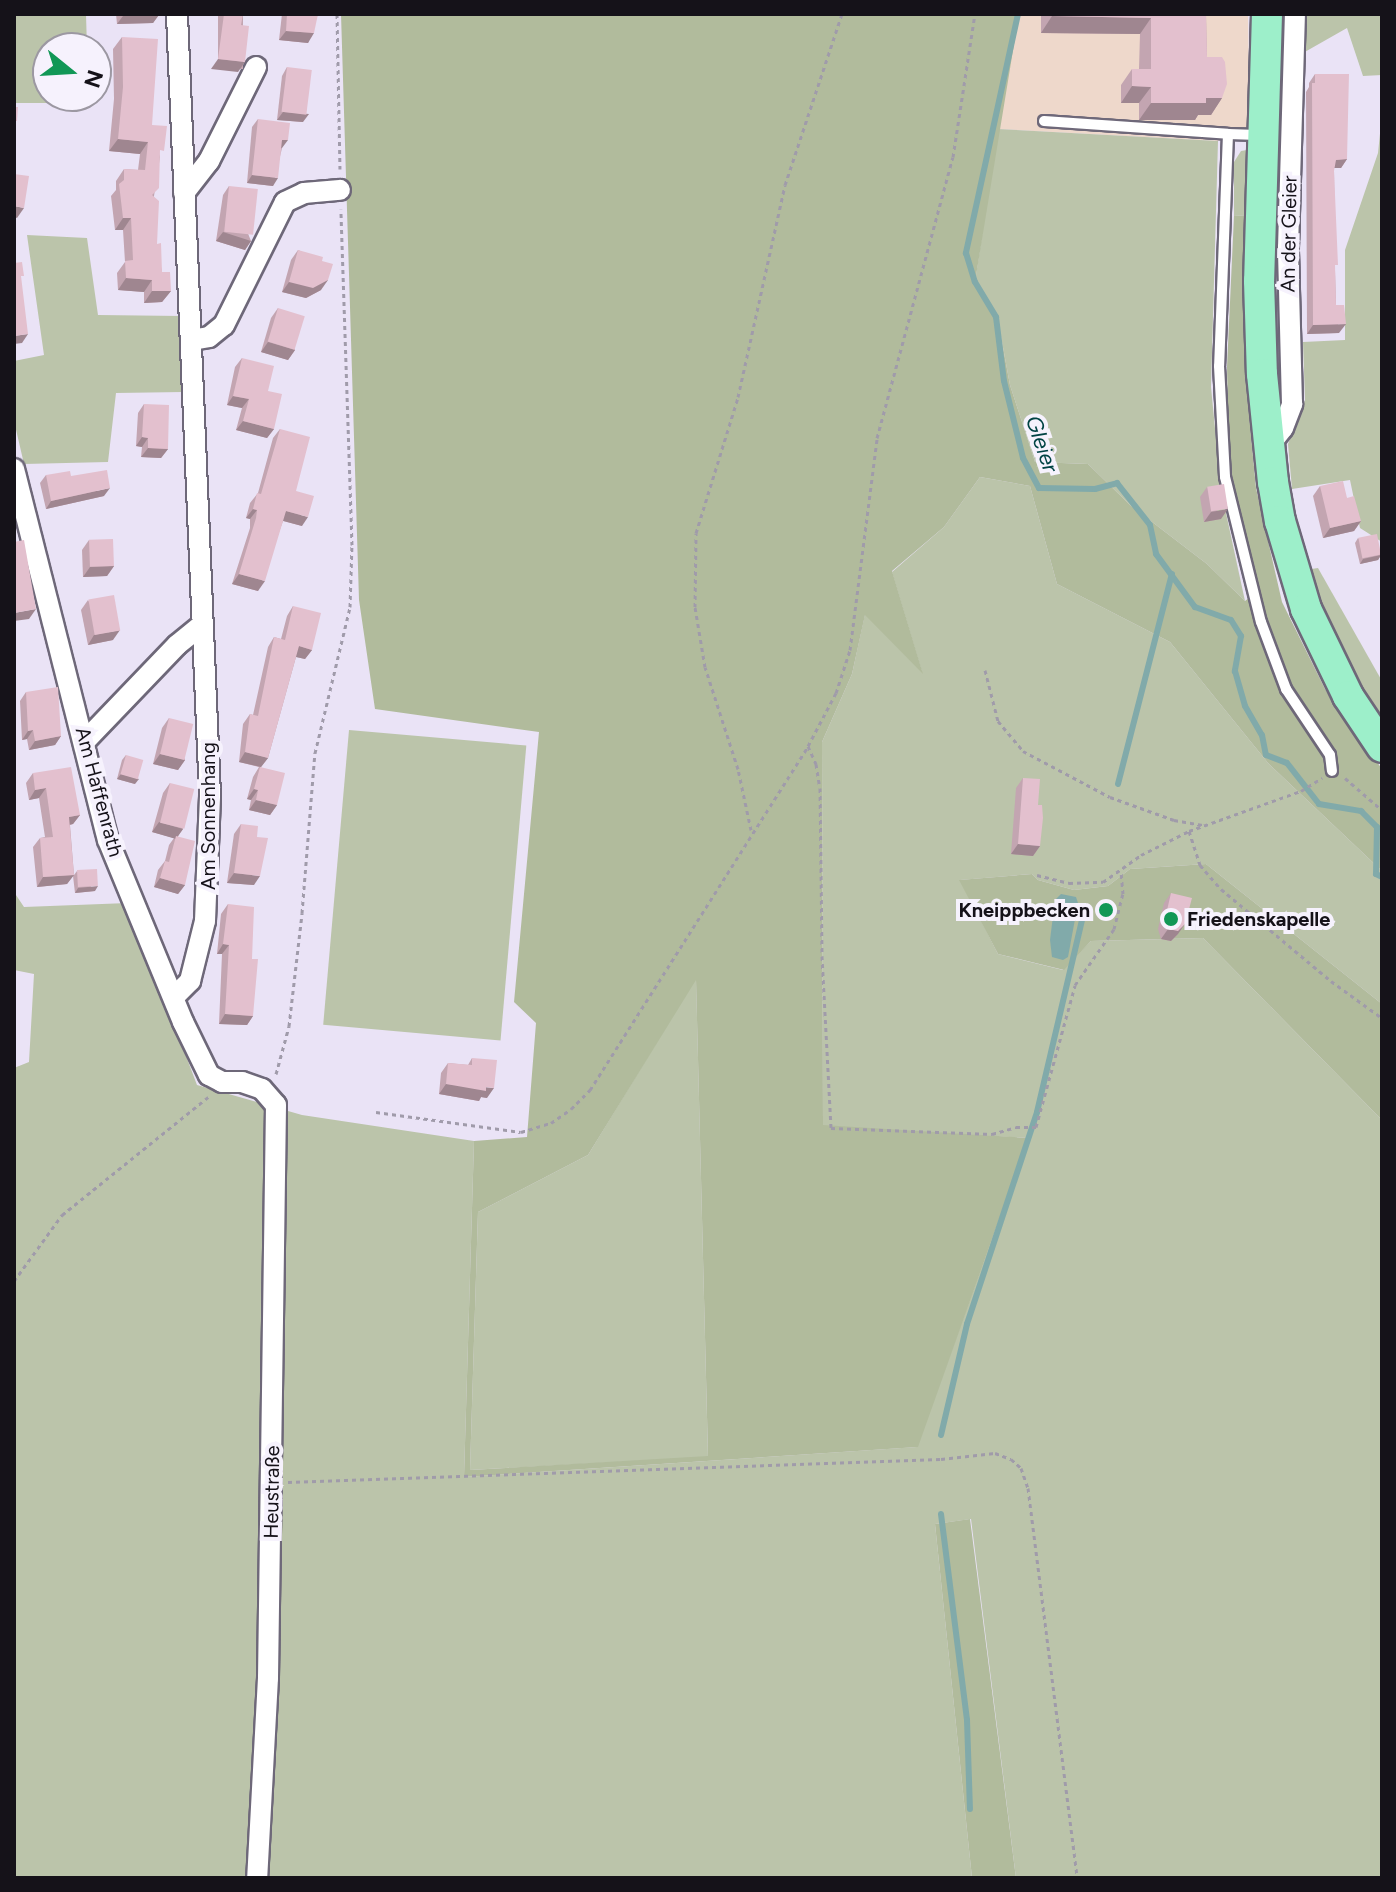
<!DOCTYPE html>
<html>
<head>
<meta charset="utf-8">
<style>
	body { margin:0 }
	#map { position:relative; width:1396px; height:1892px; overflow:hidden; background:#eae3f6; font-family:Figtree,sans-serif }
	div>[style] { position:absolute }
	.industrial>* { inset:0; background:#eed8cb }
	.green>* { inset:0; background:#bbc4aa; transform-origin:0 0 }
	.forest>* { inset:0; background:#b1bb9c }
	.water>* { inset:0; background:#81aaaa }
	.stream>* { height:6px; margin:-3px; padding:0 3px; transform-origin:3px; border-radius:3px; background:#81aaaa }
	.path>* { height:3px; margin-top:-1.5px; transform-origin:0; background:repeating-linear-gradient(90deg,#a09baa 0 4px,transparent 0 8px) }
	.roads { filter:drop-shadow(2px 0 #6e6879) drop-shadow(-2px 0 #6e6879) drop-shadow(0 2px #6e6879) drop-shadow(0 -2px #6e6879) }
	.service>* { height:10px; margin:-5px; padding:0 5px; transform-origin:5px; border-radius:5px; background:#fff }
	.minor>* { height:20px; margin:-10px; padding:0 10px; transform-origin:10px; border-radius:10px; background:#fff }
	.primary>* { height:30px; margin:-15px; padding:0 15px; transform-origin:15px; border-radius:15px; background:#9defca }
	.wall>* { inset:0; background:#c3a5b1; transform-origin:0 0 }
	.shaded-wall>* { inset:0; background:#9f8690 }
	.building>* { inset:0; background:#e3c0ce; transform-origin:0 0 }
	.dots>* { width:22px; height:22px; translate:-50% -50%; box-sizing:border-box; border:4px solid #f6f2fd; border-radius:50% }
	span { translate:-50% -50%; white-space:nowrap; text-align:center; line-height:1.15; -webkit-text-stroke:8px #f6f2fd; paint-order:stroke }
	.street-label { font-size:20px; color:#151219 }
	.poi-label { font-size:20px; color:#151219; font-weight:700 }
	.right { translate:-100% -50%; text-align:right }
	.left { translate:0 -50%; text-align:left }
	.water-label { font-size:22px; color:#004344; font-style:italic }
	.frame { position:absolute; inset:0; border:16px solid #151219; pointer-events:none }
	.north { position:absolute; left:32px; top:32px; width:80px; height:80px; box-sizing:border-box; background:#f6f2fd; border:2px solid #9c98a2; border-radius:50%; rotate:108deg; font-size:22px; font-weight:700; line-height:32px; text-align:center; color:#151219 }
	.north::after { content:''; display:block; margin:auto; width:28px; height:36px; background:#119756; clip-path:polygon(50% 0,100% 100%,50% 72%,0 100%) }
</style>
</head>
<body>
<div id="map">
	<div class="industrial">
		<i style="clip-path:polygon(1019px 14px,1248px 14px,1250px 127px,1218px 141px,998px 129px)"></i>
	</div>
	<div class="green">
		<i style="clip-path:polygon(14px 14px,86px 14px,87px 48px,48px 48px,48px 96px,88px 96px,88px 103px,14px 103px)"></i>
		<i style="clip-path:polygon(1302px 14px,1382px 14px,1382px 75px,1363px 76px,1347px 28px,1303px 53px)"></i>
		<i style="clip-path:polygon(1382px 114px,1382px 542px,1360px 528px,1350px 480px,1292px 489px,1288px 444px,1305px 400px,1303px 342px,1345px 340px,1345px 250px,1378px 153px)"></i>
		<i style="clip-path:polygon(998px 129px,1218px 141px,1211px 387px,1221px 490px,1245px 601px,1207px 564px,1130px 505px,1088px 464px,1035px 462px,1010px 385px,997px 315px,975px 282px)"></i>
		<i style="clip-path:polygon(1253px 149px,1249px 215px,1234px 216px,1234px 162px,1241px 151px)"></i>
		<i style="clip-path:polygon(27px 235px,87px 238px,98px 315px,181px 316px,183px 392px,116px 393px,108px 462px,24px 464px,14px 421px,14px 361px,44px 355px)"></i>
		<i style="clip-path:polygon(980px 477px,1030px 486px,1057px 584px,1170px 642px,1268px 763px,1382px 871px,1382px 1004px,1206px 864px,1130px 869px,1108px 886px,1074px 890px,1038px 880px,1032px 874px,960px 880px,998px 954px,1063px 970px,1091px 941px,1203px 938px,1382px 1120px,1382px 1878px,1016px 1878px,971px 1519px,935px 1524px,972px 1878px,14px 1878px,14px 1068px,29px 1062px,34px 974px,14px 970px,14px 892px,24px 907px,128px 903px,197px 1085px,302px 1115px,474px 1141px,464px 1477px,917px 1447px,1028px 1138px,823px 1126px,822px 742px,852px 674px,865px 614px,922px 672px,892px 572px,944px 527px)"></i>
		<i style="clip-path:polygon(1318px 568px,1382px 681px,1382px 722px,1367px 702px,1305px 570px)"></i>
		<i style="left:349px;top:730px;width:178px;height:296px;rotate:5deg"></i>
		<i style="clip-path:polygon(696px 978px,708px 1457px,470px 1470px,478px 1212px,588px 1155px)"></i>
	</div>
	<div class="forest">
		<i style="clip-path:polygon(evenodd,341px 14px,1019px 14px,975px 282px,997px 315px,1010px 385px,1035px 462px,1088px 464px,1130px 505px,1207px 564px,1245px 601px,1258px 591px,1229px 464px,1227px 367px,1234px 216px,1249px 215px,1245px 372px,1256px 488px,1282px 602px,1325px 689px,1382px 769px,1382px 871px,1268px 763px,1170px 642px,1057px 584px,1030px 486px,980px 477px,944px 527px,892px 571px,923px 674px,865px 615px,852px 674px,822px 742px,823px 1125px,1028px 1138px,918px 1447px,464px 1477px,474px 1141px,527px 1137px,536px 1023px,514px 1002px,539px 732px,375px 709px,359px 600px,341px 14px,696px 980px,708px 1456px,470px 1470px,478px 1212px,588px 1155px,696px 980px)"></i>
		<i style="clip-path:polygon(1206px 864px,1382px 1004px,1382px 1120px,1203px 938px,1091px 941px,1064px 970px,998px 954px,959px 880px,1032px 874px,1038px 880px,1074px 890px,1108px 886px,1130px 869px)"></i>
		<i style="clip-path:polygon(970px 1519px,1016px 1878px,972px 1878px,935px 1524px)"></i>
	</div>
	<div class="water">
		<i style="clip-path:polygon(1061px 894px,1076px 897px,1078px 903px,1068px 957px,1063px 960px,1052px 957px,1050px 940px,1055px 900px)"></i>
	</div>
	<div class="stream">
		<i style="left:1018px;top:14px;width:245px;rotate:102.3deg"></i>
		<i style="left:966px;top:253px;width:30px;rotate:73deg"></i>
		<i style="left:975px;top:282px;width:41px;rotate:59deg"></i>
		<i style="left:996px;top:317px;width:64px;rotate:82.9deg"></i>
		<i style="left:1004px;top:381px;width:79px;rotate:76.1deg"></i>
		<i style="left:1023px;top:458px;width:34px;rotate:62deg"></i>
		<i style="left:1039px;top:488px;width:56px;rotate:1deg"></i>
		<i style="left:1095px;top:489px;width:23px;rotate:-15deg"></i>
		<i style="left:1117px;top:483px;width:53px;rotate:51.8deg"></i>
		<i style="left:1150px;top:525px;width:30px;rotate:78deg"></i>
		<i style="left:1156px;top:554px;width:66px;rotate:53.7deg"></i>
		<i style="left:1195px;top:607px;width:38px;rotate:20deg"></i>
		<i style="left:1231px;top:620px;width:19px;rotate:58deg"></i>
		<i style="left:1241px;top:636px;width:36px;rotate:100deg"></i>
		<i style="left:1235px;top:671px;width:36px;rotate:74deg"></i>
		<i style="left:1245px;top:706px;width:34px;rotate:60deg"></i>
		<i style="left:1262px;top:735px;width:20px;rotate:79deg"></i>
		<i style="left:1266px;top:755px;width:22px;rotate:21deg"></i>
		<i style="left:1287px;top:763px;width:52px;rotate:52deg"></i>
		<i style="left:1319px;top:804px;width:43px;rotate:9.5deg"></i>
		<i style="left:1361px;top:811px;width:23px;rotate:45deg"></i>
		<i style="left:1377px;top:827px;width:47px;rotate:91.2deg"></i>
		<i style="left:1376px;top:874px;width:7px;rotate:27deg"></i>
		<i style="left:1118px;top:784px;width:217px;rotate:-75.6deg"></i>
		<i style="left:941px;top:1435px;width:114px;rotate:-76.8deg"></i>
		<i style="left:967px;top:1324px;width:223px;rotate:-71.7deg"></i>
		<i style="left:1037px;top:1112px;width:210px;rotate:-76.8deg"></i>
		<i style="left:941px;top:1514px;width:208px;rotate:82.8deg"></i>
		<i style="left:967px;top:1720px;width:89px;rotate:88.1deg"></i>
	</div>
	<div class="path">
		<i style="left:337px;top:14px;width:155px;rotate:88.9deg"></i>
		<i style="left:985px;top:670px;width:53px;rotate:75.7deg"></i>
		<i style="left:998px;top:721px;width:39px;rotate:50deg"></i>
		<i style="left:1023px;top:751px;width:98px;rotate:27.9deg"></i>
		<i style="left:1110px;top:797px;width:68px;rotate:19.8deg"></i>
		<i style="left:1174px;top:820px;width:29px;rotate:10deg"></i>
		<i style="left:808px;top:746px;width:20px;rotate:66deg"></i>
		<i style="left:816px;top:764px;width:24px;rotate:81deg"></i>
		<i style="left:820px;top:788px;width:168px;rotate:89.3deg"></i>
		<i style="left:822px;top:956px;width:172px;rotate:87deg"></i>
		<i style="left:831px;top:1128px;width:161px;rotate:2.1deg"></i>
		<i style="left:992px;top:1134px;width:25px;rotate:-16deg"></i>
		<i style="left:1016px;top:1127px;width:20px"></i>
		<i style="left:1036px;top:1127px;width:147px;rotate:-74.6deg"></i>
		<i style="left:1075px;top:985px;width:68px;rotate:-55.1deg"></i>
		<i style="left:1114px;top:929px;width:36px;rotate:-76deg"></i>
		<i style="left:1123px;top:894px;width:23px;rotate:-95deg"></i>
		<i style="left:1345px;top:778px;width:49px;rotate:40.9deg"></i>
		<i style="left:751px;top:830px;width:62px;rotate:-102deg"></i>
		<i style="left:738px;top:769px;width:107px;rotate:-107.9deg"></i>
		<i style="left:705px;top:667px;width:61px;rotate:-99.5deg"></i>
		<i style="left:695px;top:607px;width:74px;rotate:-89.2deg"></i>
		<i style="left:696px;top:533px;width:142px;rotate:-72.8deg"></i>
		<i style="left:738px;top:397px;width:217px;rotate:-77.5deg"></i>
		<i style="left:785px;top:185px;width:180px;rotate:-71.6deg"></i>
		<i style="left:1189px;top:831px;width:36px;rotate:72deg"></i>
		<i style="left:1200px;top:865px;width:32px;rotate:49deg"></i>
		<i style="left:1221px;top:889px;width:143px;rotate:39.9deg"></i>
		<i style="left:1331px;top:981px;width:63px;rotate:36deg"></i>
		<i style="left:1037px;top:875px;width:33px;rotate:14deg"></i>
		<i style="left:1069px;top:883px;width:34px;rotate:-2deg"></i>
		<i style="left:1103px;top:882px;width:47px;rotate:-35.4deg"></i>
		<i style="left:1141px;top:855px;width:54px;rotate:-26.6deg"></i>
		<i style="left:1189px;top:831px;width:119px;rotate:-19.7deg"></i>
		<i style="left:1301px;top:791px;width:25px;rotate:-32deg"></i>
		<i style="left:276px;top:1074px;width:50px;rotate:-74.8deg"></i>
		<i style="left:289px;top:1026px;width:114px;rotate:-83.4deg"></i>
		<i style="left:302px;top:913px;width:161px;rotate:-85.4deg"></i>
		<i style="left:315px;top:753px;width:150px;rotate:-76.5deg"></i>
		<i style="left:350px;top:607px;width:62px;rotate:-88.2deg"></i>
		<i style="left:352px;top:545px;width:336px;rotate:-91.9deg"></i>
		<i style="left:376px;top:1112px;width:146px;rotate:7.9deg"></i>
		<i style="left:521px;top:1132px;width:31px;rotate:-17deg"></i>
		<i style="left:551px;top:1123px;width:24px;rotate:-35deg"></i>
		<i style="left:571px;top:1109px;width:27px;rotate:-45deg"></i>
		<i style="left:590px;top:1090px;width:407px;rotate:-57.6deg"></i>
		<i style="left:808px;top:746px;width:60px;rotate:-62.2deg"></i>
		<i style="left:836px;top:693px;width:45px;rotate:-72deg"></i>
		<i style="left:850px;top:650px;width:214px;rotate:-82.7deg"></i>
		<i style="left:877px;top:438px;width:291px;rotate:-74.9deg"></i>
		<i style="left:953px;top:157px;width:145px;rotate:-81.3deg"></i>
		<i style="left:14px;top:1281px;width:82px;rotate:-54deg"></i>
		<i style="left:62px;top:1215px;width:188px;rotate:-38.9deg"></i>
		<i style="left:288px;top:1482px;width:653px;rotate:-2.02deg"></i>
		<i style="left:941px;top:1459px;width:54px;rotate:-6.3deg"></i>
		<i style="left:995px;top:1453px;width:17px;rotate:21deg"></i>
		<i style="left:1011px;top:1459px;width:13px;rotate:42deg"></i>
		<i style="left:1021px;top:1468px;width:21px;rotate:71deg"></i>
		<i style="left:1028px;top:1488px;width:393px;rotate:82.8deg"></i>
	</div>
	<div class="roads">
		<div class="service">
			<i style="left:1044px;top:121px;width:184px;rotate:4deg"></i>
			<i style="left:1258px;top:135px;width:30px;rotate:-178deg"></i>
			<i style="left:1228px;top:134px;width:232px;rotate:92.2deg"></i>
			<i style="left:1219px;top:366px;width:111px;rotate:86.9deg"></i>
			<i style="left:1225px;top:477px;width:149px;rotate:76.1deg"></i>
			<i style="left:1261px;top:622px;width:72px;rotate:69.5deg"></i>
			<i style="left:1286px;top:689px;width:79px;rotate:56.3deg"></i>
			<i style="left:1330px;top:755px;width:16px;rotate:83deg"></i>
		</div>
		<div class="minor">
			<i style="left:184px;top:193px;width:41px;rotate:-52deg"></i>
			<i style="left:209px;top:161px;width:105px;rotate:-63.4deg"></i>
			<i style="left:191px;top:340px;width:18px;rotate:-9deg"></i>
			<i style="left:209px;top:337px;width:19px;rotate:-39deg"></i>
			<i style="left:224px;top:325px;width:137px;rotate:-63.6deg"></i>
			<i style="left:285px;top:202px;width:21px;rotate:-25deg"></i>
			<i style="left:304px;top:193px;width:36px;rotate:-5deg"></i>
			<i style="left:1268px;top:447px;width:24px;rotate:-52deg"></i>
			<i style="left:1283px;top:428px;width:26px;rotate:-69deg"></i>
			<i style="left:1292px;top:404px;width:156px;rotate:-91.5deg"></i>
			<i style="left:1288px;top:248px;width:234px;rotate:-88.3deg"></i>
			<i style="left:14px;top:469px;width:383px;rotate:75.8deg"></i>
			<i style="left:108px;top:840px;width:197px;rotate:67.6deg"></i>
			<i style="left:183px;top:1022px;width:59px;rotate:63.9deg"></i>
			<i style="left:209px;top:1075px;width:15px;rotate:28deg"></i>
			<i style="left:222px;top:1082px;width:20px"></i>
			<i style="left:242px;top:1082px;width:21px;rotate:19deg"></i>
			<i style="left:262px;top:1089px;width:21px;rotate:49deg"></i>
			<i style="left:276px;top:1105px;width:573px;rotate:90.8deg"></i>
			<i style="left:268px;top:1678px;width:200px;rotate:93.1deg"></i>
			<i style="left:85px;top:741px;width:133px;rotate:-46.2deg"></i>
			<i style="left:177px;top:645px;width:32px;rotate:-39deg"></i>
			<i style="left:174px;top:997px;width:23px;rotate:-45deg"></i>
			<i style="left:190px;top:981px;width:62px;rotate:-76deg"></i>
			<i style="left:205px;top:921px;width:125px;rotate:-87.7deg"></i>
			<i style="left:210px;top:796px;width:783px;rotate:-92.42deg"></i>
		</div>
		<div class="primary">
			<i style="left:1267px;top:14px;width:267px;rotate:91.7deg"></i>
			<i style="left:1259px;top:281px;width:93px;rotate:88.2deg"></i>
			<i style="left:1262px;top:374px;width:109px;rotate:84.2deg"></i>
			<i style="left:1273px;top:482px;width:40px;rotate:80deg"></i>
			<i style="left:1280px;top:521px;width:92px;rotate:73.5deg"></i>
			<i style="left:1306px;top:609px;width:97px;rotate:64.2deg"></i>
			<i style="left:1348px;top:696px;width:61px;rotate:56.3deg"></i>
		</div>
	</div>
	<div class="wall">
		<i style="clip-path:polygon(116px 14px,159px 14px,153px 23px,117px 24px)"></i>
		<i style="left:218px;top:14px;width:25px;height:55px"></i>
		<i style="clip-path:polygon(282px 14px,318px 14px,308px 43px,279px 40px)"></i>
		<i style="clip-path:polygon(1041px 14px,1206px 14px,1207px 57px,1222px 98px,1211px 115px,1198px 115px,1195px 120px,1139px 120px,1139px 103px,1121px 103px,1121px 85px,1132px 69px,1139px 69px,1140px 34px,1041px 33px)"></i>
		<i style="clip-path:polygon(122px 37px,152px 125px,160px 157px,154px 196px,157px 244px,162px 272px,171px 291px,162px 302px,144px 303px,144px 292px,118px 290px,117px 273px,125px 262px,123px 230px,115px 230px,111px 196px,116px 190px,116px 181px,124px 169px,138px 170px,140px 154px,109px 151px,114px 99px,113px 49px)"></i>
		<i style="clip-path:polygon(287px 67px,303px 122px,277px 120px,282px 76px)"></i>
		<i style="clip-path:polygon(1315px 74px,1347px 159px,1341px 168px,1334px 168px,1335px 270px,1336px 305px,1339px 333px,1307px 334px,1306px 92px,1309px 87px,1309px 83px)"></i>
		<i style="clip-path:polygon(258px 119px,282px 148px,273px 186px,247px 183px,252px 127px)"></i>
		<i style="clip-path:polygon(229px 186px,251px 241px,245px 250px,216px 241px,223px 195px)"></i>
		<i style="clip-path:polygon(298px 250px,322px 261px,321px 290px,306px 298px,282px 292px,291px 260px)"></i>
		<i style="clip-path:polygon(278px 308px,295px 350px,288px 360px,261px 352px,271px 318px)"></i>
		<i style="clip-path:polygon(242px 358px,274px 429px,267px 438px,236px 430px,242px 408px,227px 405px,235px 367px)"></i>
		<i style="clip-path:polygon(144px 404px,168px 449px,161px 458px,141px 457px,142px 447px,136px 446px,138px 413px)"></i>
		<i style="clip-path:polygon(280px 429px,296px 491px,302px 526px,283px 521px,258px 591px,232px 584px,250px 528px,250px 519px,246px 518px,250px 503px,258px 493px,273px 438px)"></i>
		<i style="clip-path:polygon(46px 475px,71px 476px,104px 496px,46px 509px,40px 483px)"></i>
		<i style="clip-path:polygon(1320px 486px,1347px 498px,1361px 521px,1354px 531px,1323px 538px,1313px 496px)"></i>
		<i style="clip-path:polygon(1207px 487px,1221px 519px,1204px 522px,1200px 497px)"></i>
		<i style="clip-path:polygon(1358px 538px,1381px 555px,1378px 560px,1360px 564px,1355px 543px)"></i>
		<i style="clip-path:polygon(89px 540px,114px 566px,107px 576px,83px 577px,82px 550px)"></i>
		<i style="clip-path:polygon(88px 600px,113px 640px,88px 645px,81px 610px)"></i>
		<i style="clip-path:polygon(293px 606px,312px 650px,305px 659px,296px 657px,268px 758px,261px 767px,277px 805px,270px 815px,249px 810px,251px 800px,247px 799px,253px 777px,259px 767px,239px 762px,243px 724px,250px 714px,253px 715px,268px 647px,274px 637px,281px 639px,287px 616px)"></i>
		<i style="clip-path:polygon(26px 692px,61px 736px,55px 745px,29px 750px,27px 739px,22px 740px,20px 701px)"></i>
		<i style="clip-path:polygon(169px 718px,185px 760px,178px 770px,153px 764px,162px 728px)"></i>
		<i style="clip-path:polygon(126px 755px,135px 784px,117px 779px,122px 760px)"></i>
		<i style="clip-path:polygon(33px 773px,80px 815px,73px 824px,70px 825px,74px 875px,77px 871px,95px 891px,75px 893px,73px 876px,67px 884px,37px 887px,33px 847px,40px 838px,45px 837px,39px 798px,29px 800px,26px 783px)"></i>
		<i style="clip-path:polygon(1023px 778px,1038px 805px,1040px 846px,1033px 856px,1011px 854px,1016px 788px)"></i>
		<i style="clip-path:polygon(170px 783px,183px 829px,178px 836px,185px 885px,178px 894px,154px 887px,158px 870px,165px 861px,169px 845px,174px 838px,152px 832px,163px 793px)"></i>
		<i style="clip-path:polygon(241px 824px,254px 885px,227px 883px,234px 834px)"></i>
		<i style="clip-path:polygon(1171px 893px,1178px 934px,1171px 941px,1161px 939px,1158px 929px,1164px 903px)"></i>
		<i style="clip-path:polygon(228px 904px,252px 959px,253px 1016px,247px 1025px,219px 1024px,222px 954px,217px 954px,221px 914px)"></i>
		<i style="clip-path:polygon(472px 1058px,487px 1098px,481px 1097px,479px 1101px,439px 1094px,441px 1073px,448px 1063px,468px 1065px)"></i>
	</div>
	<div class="shaded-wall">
		<i style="clip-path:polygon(159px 15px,153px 23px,117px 24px,123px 16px)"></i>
		<i style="clip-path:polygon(1052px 16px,1151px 18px,1140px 34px,1041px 33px)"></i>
		<i style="clip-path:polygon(286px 31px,314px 33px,308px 43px,279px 40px)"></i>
		<i style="clip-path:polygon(218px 59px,245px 62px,238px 72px,211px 69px)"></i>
		<i style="clip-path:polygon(1132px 86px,1151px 87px,1139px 103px,1121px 103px)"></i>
		<i style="clip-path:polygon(1206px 98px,1222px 98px,1211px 115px,1198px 115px,1195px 120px,1139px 120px,1151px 103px)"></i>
		<i style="clip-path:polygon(283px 112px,309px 114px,303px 122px,277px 120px)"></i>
		<i style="clip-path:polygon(118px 139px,148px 142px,140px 154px,109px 151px)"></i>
		<i style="clip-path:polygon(282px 140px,288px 140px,282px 148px,276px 148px)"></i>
		<i style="clip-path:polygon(1347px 159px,1341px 168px,1330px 168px,1336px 160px)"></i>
		<i style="clip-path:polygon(252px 175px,278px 178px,273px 186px,247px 183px)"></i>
		<i style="clip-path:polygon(14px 206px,24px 208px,17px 218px,14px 217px)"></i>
		<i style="clip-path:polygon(123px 218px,131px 218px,123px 230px,115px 230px)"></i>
		<i style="clip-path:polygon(223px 232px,251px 241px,245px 250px,216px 241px)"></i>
		<i style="clip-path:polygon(126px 278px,152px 280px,144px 292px,118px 290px)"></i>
		<i style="clip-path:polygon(328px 280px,321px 290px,306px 298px,282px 292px,289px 282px)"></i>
		<i style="clip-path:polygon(152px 291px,171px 291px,162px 302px,144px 303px)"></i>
		<i style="clip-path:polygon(1346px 324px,1339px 333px,1307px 334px,1313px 325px)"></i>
		<i style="clip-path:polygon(28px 334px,22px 343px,14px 344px,14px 336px)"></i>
		<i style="clip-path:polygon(268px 342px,295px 350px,288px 360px,261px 352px)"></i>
		<i style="clip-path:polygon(233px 396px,249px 399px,242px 408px,227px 405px)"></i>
		<i style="clip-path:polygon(243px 421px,274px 429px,267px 438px,236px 430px)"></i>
		<i style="clip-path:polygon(142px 437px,148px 438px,142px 447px,136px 446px)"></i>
		<i style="clip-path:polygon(148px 448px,168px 449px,161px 458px,141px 457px)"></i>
		<i style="clip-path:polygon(110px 488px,104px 496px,46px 509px,51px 501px)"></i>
		<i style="clip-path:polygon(253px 509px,257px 510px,250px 519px,246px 518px)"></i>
		<i style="clip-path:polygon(1228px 509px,1221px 519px,1204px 522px,1211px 512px)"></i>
		<i style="clip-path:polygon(286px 511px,308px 517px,302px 526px,280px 520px)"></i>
		<i style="clip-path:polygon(1361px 521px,1354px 531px,1323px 538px,1330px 528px)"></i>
		<i style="clip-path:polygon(1381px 555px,1378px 560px,1360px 564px,1363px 559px)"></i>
		<i style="clip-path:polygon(114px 566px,107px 576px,83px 577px,90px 567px)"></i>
		<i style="clip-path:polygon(239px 574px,265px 581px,258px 591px,232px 584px)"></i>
		<i style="clip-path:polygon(36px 609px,29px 619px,14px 621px,14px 613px)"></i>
		<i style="clip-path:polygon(120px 630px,113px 640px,88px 645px,94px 635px)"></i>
		<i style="clip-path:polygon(299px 646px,312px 650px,305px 659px,292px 656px)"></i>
		<i style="clip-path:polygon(33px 730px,27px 739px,22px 740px,28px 731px)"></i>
		<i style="clip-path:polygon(61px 736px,55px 745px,29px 750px,35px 741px)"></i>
		<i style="clip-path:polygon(245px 752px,268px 758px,261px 767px,239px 762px)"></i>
		<i style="clip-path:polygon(160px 754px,185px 760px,178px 770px,153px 764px)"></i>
		<i style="clip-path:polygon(121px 774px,139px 779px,135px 784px,117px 779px)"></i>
		<i style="clip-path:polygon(46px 788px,39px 798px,29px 800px,35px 790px)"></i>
		<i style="clip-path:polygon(254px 789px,258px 790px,251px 800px,247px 799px)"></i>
		<i style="clip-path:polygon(256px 800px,277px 805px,270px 815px,249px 810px)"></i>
		<i style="clip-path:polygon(80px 815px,73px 824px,63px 826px,69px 817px)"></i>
		<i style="clip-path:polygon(159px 822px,183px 829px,176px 839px,152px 832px)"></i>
		<i style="clip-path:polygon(1018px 844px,1040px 846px,1033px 856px,1011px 854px)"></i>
		<i style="clip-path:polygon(234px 873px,260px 876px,254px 885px,227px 883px)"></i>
		<i style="clip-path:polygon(74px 875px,67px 884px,37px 887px,43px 877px)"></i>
		<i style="clip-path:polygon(160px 878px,185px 885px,178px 894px,154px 887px)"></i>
		<i style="clip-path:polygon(98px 886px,95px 891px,75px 893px,78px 888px)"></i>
		<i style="clip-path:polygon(1185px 924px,1178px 934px,1171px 941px,1161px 939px,1168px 929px)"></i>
		<i style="clip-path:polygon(223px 944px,229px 945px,222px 954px,217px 954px)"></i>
		<i style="clip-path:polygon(225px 1014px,253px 1016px,247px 1025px,219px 1024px)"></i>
		<i style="clip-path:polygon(446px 1084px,494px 1088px,487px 1098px,481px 1097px,479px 1101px,439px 1094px)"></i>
	</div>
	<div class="building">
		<i style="clip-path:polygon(123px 14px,159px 14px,159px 15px,123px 16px)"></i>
		<i style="clip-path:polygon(224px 14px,243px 14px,241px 25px,249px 26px,245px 62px,218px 59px)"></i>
		<i style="clip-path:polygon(287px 14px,318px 14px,314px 33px,286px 31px)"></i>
		<i style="clip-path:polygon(1052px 14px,1206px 14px,1207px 57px,1222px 57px,1225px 62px,1227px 84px,1222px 98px,1206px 98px,1206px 103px,1151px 103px,1151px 87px,1132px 86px,1132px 69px,1151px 69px,1151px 18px,1052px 16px)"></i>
		<i style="clip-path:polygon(122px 37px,158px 39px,152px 125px,167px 126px,164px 151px,160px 150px,159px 188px,152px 195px,159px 201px,157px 244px,161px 243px,162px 272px,170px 272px,171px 291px,152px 291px,152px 280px,126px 278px,125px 261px,133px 260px,131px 218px,123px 218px,119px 184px,124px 180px,124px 169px,145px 170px,148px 142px,118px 139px,123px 87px)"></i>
		<i style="left:287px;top:67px;width:25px;height:45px;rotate:7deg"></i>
		<i style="clip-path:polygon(1315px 74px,1349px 74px,1347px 159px,1336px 160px,1334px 171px,1338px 265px,1335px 265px,1336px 305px,1344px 305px,1346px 324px,1313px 325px,1312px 83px,1315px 83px)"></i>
		<i style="clip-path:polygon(14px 107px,18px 107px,17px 121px,14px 121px)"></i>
		<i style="clip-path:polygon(258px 119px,290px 123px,288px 140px,282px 140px,278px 178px,252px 175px)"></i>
		<i style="clip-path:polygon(14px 174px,29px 176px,24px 208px,14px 206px)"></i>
		<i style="left:229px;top:186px;width:29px;height:46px;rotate:6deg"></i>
		<i style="clip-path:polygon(298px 250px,323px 257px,322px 261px,333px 264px,328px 280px,313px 288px,289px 282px)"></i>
		<i style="clip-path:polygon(22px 262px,24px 276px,21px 276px,28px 334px,14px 336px,14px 263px)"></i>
		<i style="left:278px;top:308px;width:28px;height:35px;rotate:17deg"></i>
		<i style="clip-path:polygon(242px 358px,274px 366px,268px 391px,282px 394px,274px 429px,243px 421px,249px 399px,233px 396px)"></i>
		<i style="clip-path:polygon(144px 404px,169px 405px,168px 449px,148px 448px,148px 438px,142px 437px)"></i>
		<i style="clip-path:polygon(280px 429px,310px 437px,296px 491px,314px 496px,308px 517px,286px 511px,265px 581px,239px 574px,256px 518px,257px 510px,253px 509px,257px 493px,261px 494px)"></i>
		<i style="clip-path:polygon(107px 470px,110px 488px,51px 501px,46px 475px,70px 471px,71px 476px)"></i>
		<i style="clip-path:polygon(1343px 481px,1347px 498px,1354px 496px,1361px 521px,1330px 528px,1320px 486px)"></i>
		<i style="left:1224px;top:484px;width:25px;height:17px;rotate:81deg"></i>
		<i style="left:1377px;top:534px;width:21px;height:19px;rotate:79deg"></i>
		<i style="left:113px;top:539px;width:27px;height:24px;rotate:88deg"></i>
		<i style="clip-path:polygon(24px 540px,36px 609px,14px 613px,14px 542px)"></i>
		<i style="left:114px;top:595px;width:36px;height:26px;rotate:80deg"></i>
		<i style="clip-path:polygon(293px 606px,321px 613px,312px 650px,299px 646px,268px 758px,245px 752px,250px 714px,258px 716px,274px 637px,285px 640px)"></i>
		<i style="clip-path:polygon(58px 687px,61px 736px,35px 741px,33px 730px,28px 731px,26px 692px)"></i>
		<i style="left:169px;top:718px;width:25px;height:37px;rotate:14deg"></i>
		<i style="left:126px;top:755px;width:18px;height:20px;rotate:16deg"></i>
		<i style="clip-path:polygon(71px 767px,80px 815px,69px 817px,74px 875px,43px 877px,40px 838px,53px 837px,46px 788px,35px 790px,33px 773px)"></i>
		<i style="clip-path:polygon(260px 767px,285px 773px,277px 805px,256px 800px,258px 790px,254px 789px)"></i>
		<i style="clip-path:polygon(1023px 778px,1040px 779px,1038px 805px,1042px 805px,1043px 818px,1040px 846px,1018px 844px)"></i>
		<i style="left:170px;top:783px;width:25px;height:41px;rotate:14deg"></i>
		<i style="clip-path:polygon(241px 824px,258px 826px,257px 837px,268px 838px,260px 876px,234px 873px)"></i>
		<i style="clip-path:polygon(176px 836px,195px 841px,185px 885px,160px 878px,165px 861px,169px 862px)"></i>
		<i style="left:97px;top:869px;width:17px;height:20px;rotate:87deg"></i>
		<i style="clip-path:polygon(1171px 893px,1192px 898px,1185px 924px,1178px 931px,1168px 929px,1165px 919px)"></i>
		<i style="clip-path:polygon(228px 904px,254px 907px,252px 959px,258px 959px,253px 1016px,225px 1014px,229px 945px,223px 944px)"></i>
		<i style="clip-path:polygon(472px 1058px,497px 1060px,494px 1088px,486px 1087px,486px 1091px,446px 1084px,448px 1063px,472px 1065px)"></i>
	</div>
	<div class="dots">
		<i style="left:1106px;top:910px;background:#119756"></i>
		<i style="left:1171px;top:919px;background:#119756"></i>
	</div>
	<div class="street-label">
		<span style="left:1289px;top:234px;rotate:-89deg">An der Gleier</span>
		<span style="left:99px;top:792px;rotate:75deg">Am Haffenrath</span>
		<span style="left:208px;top:816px;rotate:-90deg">Am Sonnenhang</span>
		<span style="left:272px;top:1492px;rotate:-89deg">Heustraße</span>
	</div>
	<div class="poi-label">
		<span class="right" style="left:1090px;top:910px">Kneippbecken</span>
		<span class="left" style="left:1187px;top:919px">Friedenskapelle</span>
	</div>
	<div class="water-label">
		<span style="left:1042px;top:444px;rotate:71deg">Gleier</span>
	</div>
	<div class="frame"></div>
	<div class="north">N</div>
</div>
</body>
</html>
